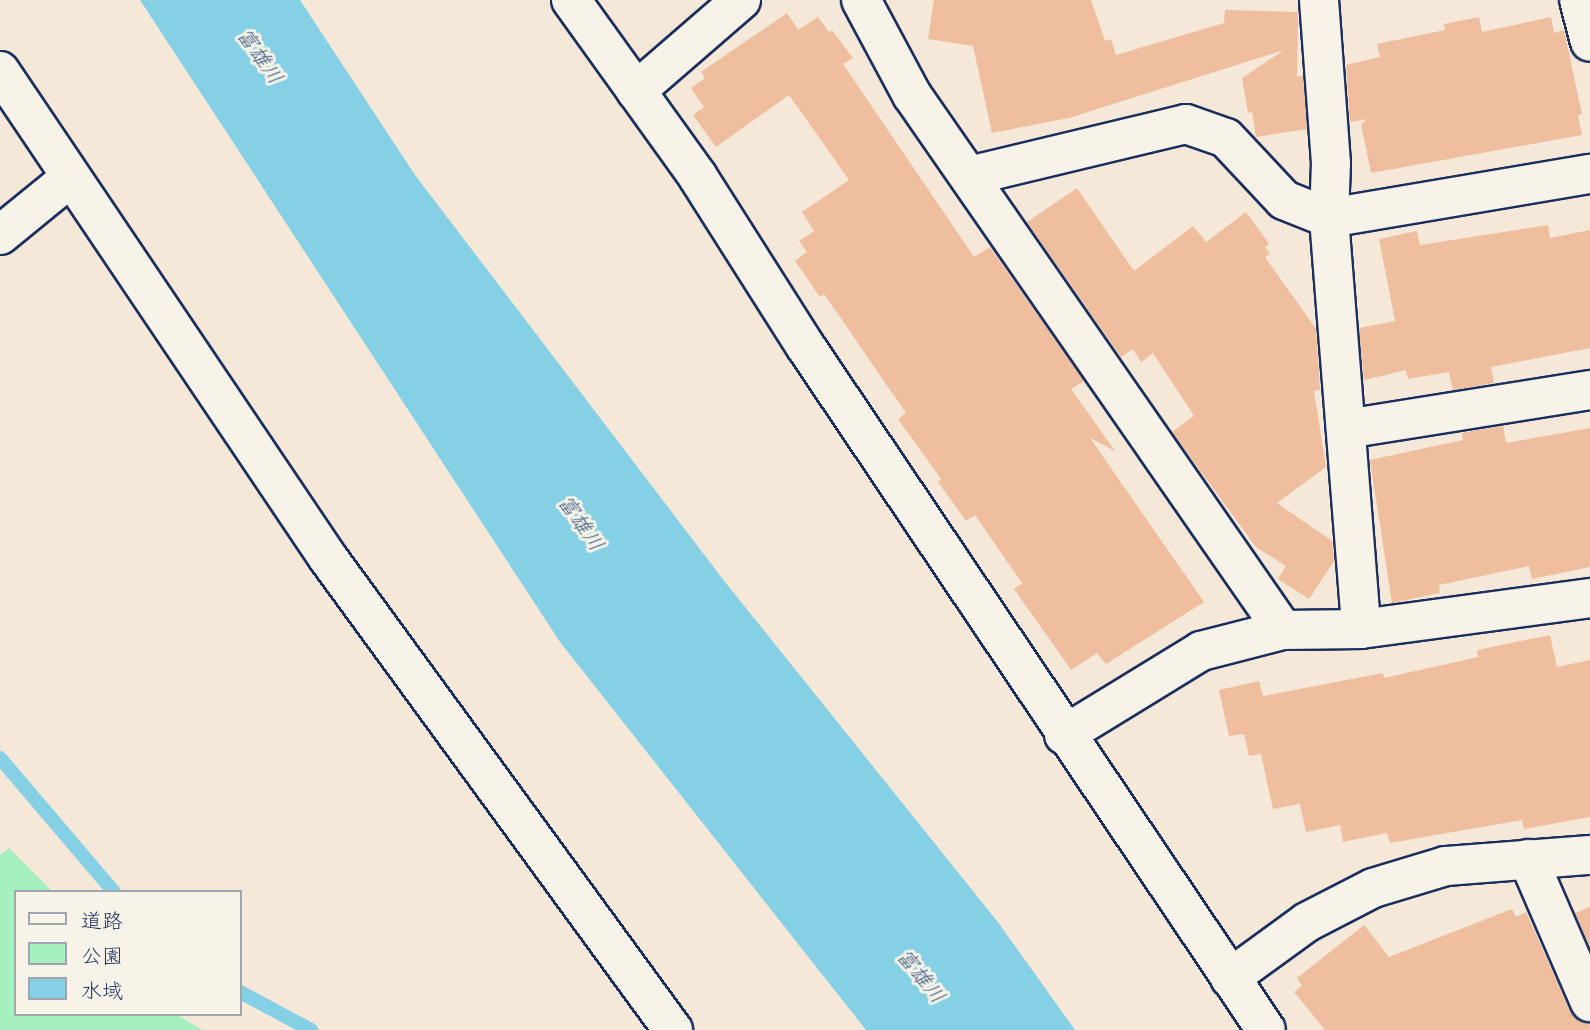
<!DOCTYPE html>
<html>
<head>
<meta charset="utf-8">
<style>
	body { margin:0 }
	#map { position:relative; width:1590px; height:1030px; overflow:hidden; background:#f5e8d9; font-family:Delius,"Klee One",sans-serif }
	div>[style] { position:absolute }
	.green>* { inset:0; background:#a6efbe }
	.water>* { inset:0; background:#85d0e5 }
	.stream>* { height:14px; margin:-7px; padding:0 7px; transform-origin:7px; border-radius:7px; background:#85d0e5 }
	.building>* { inset:0; background:#eebe9e }
	.roads { filter:drop-shadow(2px 0 #1b2f5e) drop-shadow(-2px 0 #1b2f5e) drop-shadow(0 2px #1b2f5e) drop-shadow(0 -2px #1b2f5e) }
	.minor>* { height:38px; margin:-19px; padding:0 19px; transform-origin:19px; border-radius:19px; background:#f7f3e8 }
	span { translate:-50% -50%; white-space:nowrap; text-align:center; line-height:1.15; -webkit-text-stroke:6px #f7f3e8; paint-order:stroke }
	.water-label { font-size:21px; color:#365780; font-style:italic }
	.legend { position:absolute; left:14px; top:890px; width:228px; height:126px; box-sizing:border-box; background:#f7f3e8; border:2px solid #9fa5b1; margin:0; padding:9px 12px; list-style:none; font-size:21px; color:#1b2f5e }
	.legend li { display:flex; align-items:center; gap:14px; height:35px }
	.legend b { width:35px; border:2px solid #9fa5b1 }
</style>
</head>
<body>
<div id="map">
	<div class="green">
		<i style="clip-path:polygon(9px 848px,53px 892px,16px 892px,16px 1014px,176px 1014px,202px 1030px,0 1030px,0 855px)"></i>
	</div>
	<div class="water">
		<i style="clip-path:polygon(140px 0,300px 0,415px 175px,725px 582px,997px 921px,1075px 1030px,866px 1030px,560px 642px)"></i>
	</div>
	<div class="stream">
		<i style="left:0;top:758px;width:176px;rotate:49.6deg"></i>
		<i style="left:240px;top:992px;width:81px;rotate:28.2deg"></i>
	</div>
	<div class="building">
		<i style="clip-path:polygon(934px 0,1091px 0,1105px 41px,1111px 39px,1116px 55px,1224px 23px,1225px 10px,1298px 12px,1297px 77px,1303px 75px,1307px 129px,1256px 137px,1252px 112px,1248px 113px,1242px 78px,1284px 50px,1069px 118px,992px 133px,973px 46px,928px 39px)"></i>
		<i style="clip-path:polygon(787px 13px,798px 30px,818px 17px,829px 32px,832px 30px,853px 58px,843px 64px,974px 257px,990px 247px,1084px 381px,1071px 389px,1115px 451px,1090px 438px,1204px 602px,1106px 664px,1097px 653px,1071px 670px,1014px 589px,1022px 583px,975px 515px,966px 521px,938px 482px,941px 479px,898px 419px,906px 413px,824px 294px,820px 297px,795px 261px,807px 252px,799px 241px,814px 231px,802px 212px,849px 180px,789px 95px,716px 147px,693px 115px,704px 107px,691px 88px,705px 78px,701px 72px)"></i>
		<i style="clip-path:polygon(1479px 17px,1482px 32px,1551px 17px,1554px 33px,1564px 30px,1582px 114px,1578px 115px,1582px 135px,1371px 173px,1361px 124px,1368px 119px,1350px 122px,1346px 65px,1380px 57px,1377px 44px,1445px 30px,1444px 24px)"></i>
		<i style="clip-path:polygon(1077px 188px,1134px 271px,1193px 226px,1206px 242px,1246px 212px,1269px 244px,1265px 247px,1270px 254px,1265px 257px,1316px 329px,1320px 390px,1314px 391px,1326px 467px,1277px 503px,1332px 541px,1334px 561px,1309px 599px,1278px 579px,1286px 566px,1256px 547px,1172px 432px,1194px 416px,1153px 353px,1141px 362px,1133px 349px,1121px 357px,1027px 222px)"></i>
		<i style="clip-path:polygon(1548px 225px,1550px 238px,1590px 230px,1590px 348px,1491px 367px,1494px 383px,1453px 390px,1449px 372px,1408px 379px,1406px 370px,1364px 380px,1359px 328px,1395px 321px,1379px 239px,1417px 231px,1420px 245px)"></i>
		<i style="clip-path:polygon(1503px 426px,1506px 443px,1590px 428px,1590px 567px,1532px 579px,1529px 566px,1439px 585px,1440px 593px,1392px 603px,1370px 460px,1463px 440px,1462px 433px)"></i>
		<i style="clip-path:polygon(1550px 635px,1557px 667px,1590px 660px,1590px 817px,1524px 829px,1522px 820px,1390px 843px,1387px 833px,1343px 842px,1340px 825px,1306px 832px,1300px 804px,1273px 809px,1261px 754px,1249px 756px,1244px 734px,1229px 736px,1219px 690px,1259px 681px,1263px 696px,1383px 673px,1384px 678px,1478px 657px,1477px 650px)"></i>
		<i style="clip-path:polygon(1590px 907px,1590px 947px,1575px 913px)"></i>
		<i style="clip-path:polygon(1512px 909px,1516px 917px,1526px 912px,1570px 1011px,1578px 1020px,1590px 1023px,1590px 1030px,1325px 1030px,1294px 992px,1302px 986px,1297px 978px,1364px 925px,1389px 957px)"></i>
	</div>
	<div class="roads">
		<div class="minor">
			<i style="left:571px;top:0;width:218px;rotate:54.3deg"></i>
			<i style="left:698px;top:177px;width:201px;rotate:57.6deg"></i>
			<i style="left:806px;top:347px;width:823px;rotate:56.04deg"></i>
			<i style="left:861px;top:0;width:108px;rotate:61.8deg"></i>
			<i style="left:912px;top:95px;width:651px;rotate:55.26deg"></i>
			<i style="left:1319px;top:0;width:163px;rotate:85.8deg"></i>
			<i style="left:1331px;top:163px;width:55px;rotate:92.1deg"></i>
			<i style="left:1329px;top:218px;width:412px;rotate:85.5deg"></i>
			<i style="left:1361px;top:629px;width:231px;rotate:-7.7deg"></i>
			<i style="left:1579px;top:0;width:43px;rotate:75.3deg"></i>
			<i style="left:0;top:71px;width:587px;rotate:56.04deg"></i>
			<i style="left:328px;top:558px;width:585px;rotate:53.84deg"></i>
			<i style="left:636px;top:91px;width:139px;rotate:-40.9deg"></i>
			<i style="left:969px;top:176px;width:223px;rotate:-13.5deg"></i>
			<i style="left:1186px;top:124px;width:42px;rotate:19.3deg"></i>
			<i style="left:1226px;top:138px;width:85px;rotate:46.9deg"></i>
			<i style="left:1284px;top:200px;width:48px;rotate:21.8deg"></i>
			<i style="left:1329px;top:218px;width:265px;rotate:-9.6deg"></i>
			<i style="left:0;top:235px;width:90px;rotate:-39.2deg"></i>
			<i style="left:1346px;top:429px;width:247px;rotate:-9.1deg"></i>
			<i style="left:1064px;top:735px;width:161px;rotate:-31.5deg"></i>
			<i style="left:1201px;top:651px;width:85px;rotate:-14.4deg"></i>
			<i style="left:1283px;top:630px;width:78px;rotate:-0.7deg"></i>
			<i style="left:1528px;top:859px;width:156px;rotate:66.6deg"></i>
			<i style="left:1230px;top:978px;width:95px;rotate:-36deg"></i>
			<i style="left:1307px;top:922px;width:74px;rotate:-27.3deg"></i>
			<i style="left:1373px;top:888px;width:76px;rotate:-16.8deg"></i>
			<i style="left:1446px;top:866px;width:144px;rotate:-4.4deg"></i>
		</div>
	</div>
	<div class="water-label">
		<span style="left:260px;top:56px;rotate:55deg">富雄川</span>
		<span style="left:581px;top:523px;rotate:55deg">富雄川</span>
		<span style="left:921px;top:976px;rotate:51deg">富雄川</span>
	</div>
	<ul class="legend">
	<li><b style="height:9px;background:#f7f3e8"></b>道路</li>
	<li><b style="height:19px;background:#a6efbe"></b>公園</li>
	<li><b style="height:19px;background:#85d0e5"></b>水域</li>
	</ul>
</div>
</body>
</html>
